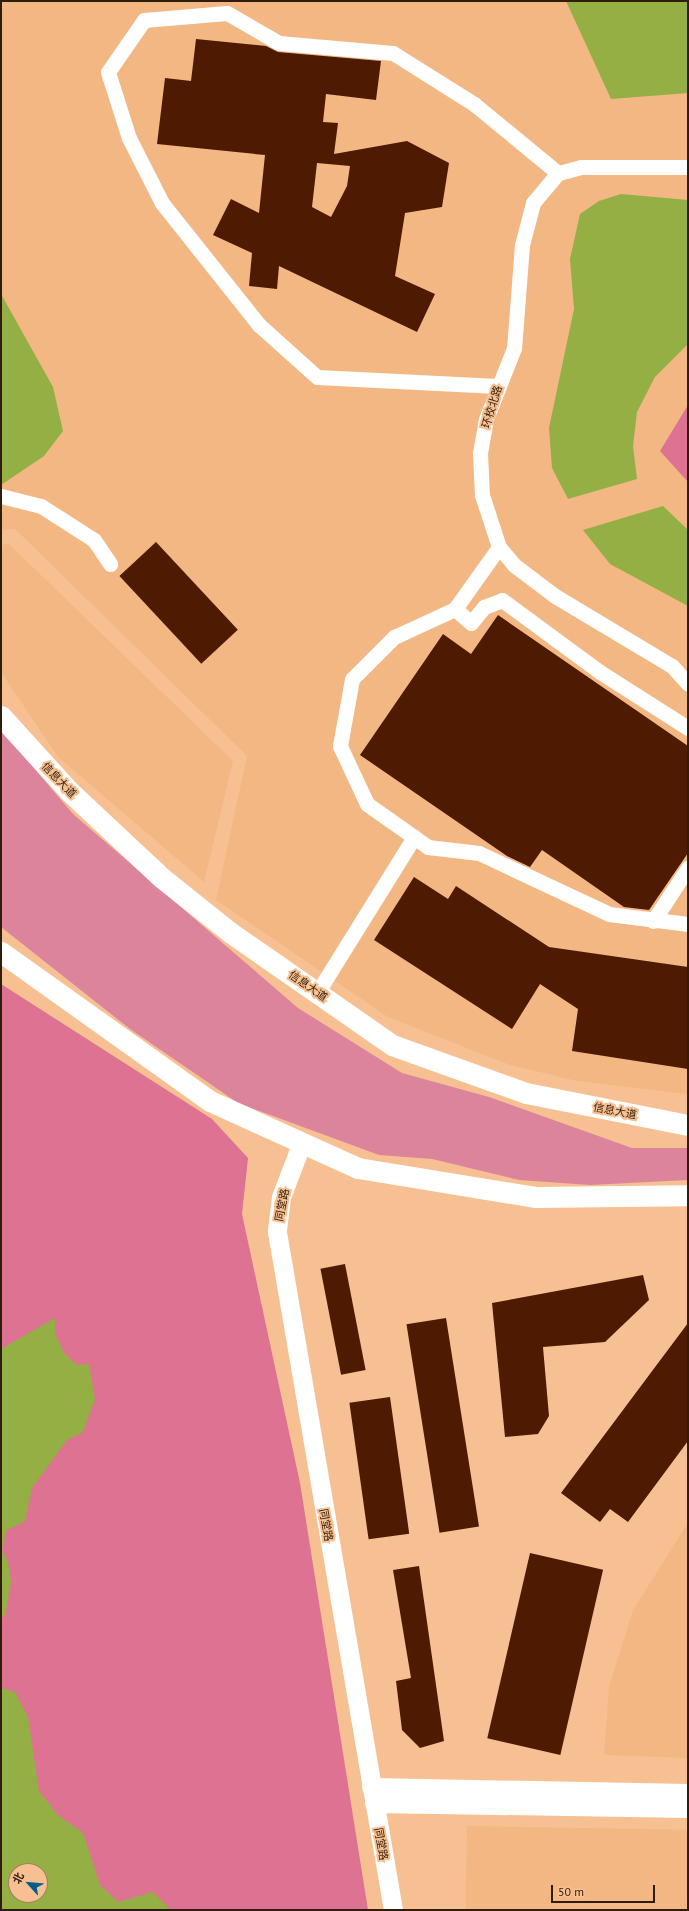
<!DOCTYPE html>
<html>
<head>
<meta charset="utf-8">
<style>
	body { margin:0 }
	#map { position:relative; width:689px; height:1911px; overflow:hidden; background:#f6c092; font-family:"PT Sans","Noto Sans SC",sans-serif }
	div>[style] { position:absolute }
	.built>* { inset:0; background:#f2b783; transform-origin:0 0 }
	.green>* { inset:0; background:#dd849d }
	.forest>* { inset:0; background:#dd7292 }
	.water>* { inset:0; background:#94af44 }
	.building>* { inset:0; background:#4e1a02; transform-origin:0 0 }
	.minor>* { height:15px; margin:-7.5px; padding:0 7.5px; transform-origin:7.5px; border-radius:7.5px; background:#fff }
	.tertiary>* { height:19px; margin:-9.5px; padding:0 9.5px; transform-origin:9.5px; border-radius:9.5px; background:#fff }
	.secondary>* { height:21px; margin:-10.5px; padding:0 10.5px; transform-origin:10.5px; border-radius:10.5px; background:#fff }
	span { translate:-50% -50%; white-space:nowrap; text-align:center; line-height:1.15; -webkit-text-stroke:4px #f6c092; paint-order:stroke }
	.street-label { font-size:11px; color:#301c0a }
	.frame { position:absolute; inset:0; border:2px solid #301c0a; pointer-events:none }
	.north { position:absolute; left:8px; top:1863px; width:40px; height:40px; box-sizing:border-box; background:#f6c092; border:1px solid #a77e5c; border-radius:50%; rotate:297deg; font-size:11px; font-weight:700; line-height:16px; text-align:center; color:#301c0a }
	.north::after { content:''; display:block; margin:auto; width:14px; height:18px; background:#025d8e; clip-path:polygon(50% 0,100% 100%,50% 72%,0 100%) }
	.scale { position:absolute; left:551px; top:1885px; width:104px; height:18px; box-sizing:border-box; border:2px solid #301c0a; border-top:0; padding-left:5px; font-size:12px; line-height:14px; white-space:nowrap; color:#301c0a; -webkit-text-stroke:3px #f6c092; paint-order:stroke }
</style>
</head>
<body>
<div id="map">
	<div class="built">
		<i style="clip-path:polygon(1px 1px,688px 1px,688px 1094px,577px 1081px,510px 1065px,388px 1017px,216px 900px,247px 756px,15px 529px,1px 530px)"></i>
		<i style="clip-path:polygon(8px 543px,233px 761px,204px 882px,58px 757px,1px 672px,1px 546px)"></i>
		<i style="clip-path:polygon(688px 1523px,688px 1758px,604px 1755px,609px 1687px,633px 1610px)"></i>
		<i style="left:467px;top:1826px;width:221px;height:84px;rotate:1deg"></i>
	</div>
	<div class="green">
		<i style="clip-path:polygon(1px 729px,73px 814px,298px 1008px,402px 1073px,489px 1097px,632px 1148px,688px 1148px,688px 1180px,590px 1185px,519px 1180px,432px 1159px,379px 1155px,238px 1103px,130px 1029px,1px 927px)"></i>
	</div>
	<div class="forest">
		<i style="clip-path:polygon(688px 405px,688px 482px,660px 451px)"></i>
		<i style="clip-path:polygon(evenodd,1px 984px,212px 1119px,248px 1158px,242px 1214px,300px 1483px,368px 1910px,1px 1910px,1px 984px,16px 1871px,40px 1871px,40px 1895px,16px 1895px,16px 1871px)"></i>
	</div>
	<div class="water">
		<i style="clip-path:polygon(566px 1px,688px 1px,688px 93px,611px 99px)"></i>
		<i style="clip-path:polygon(621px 194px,688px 200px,688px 344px,655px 377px,637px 412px,633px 446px,637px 479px,568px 499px,552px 468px,549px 428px,574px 309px,570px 259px,580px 214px,599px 201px)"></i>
		<i style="clip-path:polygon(1px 294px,53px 387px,63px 431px,44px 456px,1px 485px)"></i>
		<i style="clip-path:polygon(663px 506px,688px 530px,688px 606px,610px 564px,583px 530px)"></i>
		<i style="clip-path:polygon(55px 1318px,55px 1334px,64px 1353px,77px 1365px,89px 1364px,95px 1399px,83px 1432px,67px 1440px,32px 1488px,25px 1521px,6px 1531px,2px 1550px,8px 1561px,11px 1583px,5px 1616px,1px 1618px,1px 1349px)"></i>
		<i style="clip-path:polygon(evenodd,1px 1688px,15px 1692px,28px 1717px,39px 1791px,58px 1815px,83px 1833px,100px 1885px,118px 1902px,153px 1892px,171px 1910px,1px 1910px,1px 1688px,16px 1871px,40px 1871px,40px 1895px,16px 1895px,16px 1871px)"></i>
	</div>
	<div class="building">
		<i style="clip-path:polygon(evenodd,196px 39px,266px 46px,278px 52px,381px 61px,376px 100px,326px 94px,323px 122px,338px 123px,334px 154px,407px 141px,449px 163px,442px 207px,405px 213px,395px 276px,435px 294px,417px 332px,279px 266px,277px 289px,249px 286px,252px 253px,213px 235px,231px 199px,259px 213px,265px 155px,157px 144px,165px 78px,191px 81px,196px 39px,317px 163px,350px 166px,347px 186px,331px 217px,312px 207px,317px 163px)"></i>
		<i style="left:156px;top:542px;width:120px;height:50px;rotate:47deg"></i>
		<i style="clip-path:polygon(498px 615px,688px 746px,688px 853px,649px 910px,624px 907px,542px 850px,530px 867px,507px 856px,360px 755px,443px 634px,471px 654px)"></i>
		<i style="clip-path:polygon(414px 877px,448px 899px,456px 886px,549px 947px,688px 967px,688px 1069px,572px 1051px,578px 1009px,540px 984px,512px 1029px,374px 940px)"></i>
		<i style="left:345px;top:1264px;width:108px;height:25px;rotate:79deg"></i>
		<i style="clip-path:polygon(643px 1275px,649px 1300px,605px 1342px,543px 1347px,549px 1416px,538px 1434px,505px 1437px,492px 1303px)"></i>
		<i style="left:446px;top:1318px;width:211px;height:40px;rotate:81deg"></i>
		<i style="clip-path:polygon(688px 1323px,688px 1441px,628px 1522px,610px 1509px,600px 1522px,561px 1493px)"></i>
		<i style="left:390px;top:1397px;width:138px;height:41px;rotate:82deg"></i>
		<i style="left:530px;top:1553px;width:75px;height:190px;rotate:13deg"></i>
		<i style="clip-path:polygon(419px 1566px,444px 1741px,420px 1748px,402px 1730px,396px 1681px,411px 1678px,393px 1570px)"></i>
	</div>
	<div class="minor">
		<i style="left:688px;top:167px;width:107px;rotate:180deg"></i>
		<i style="left:581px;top:167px;width:24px;rotate:165deg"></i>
		<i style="left:558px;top:173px;width:39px;rotate:130deg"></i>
		<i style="left:533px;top:203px;width:43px;rotate:104.7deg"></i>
		<i style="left:522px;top:245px;width:103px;rotate:94.4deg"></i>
		<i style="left:514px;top:348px;width:76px;rotate:111.5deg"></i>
		<i style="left:486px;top:419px;width:35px;rotate:100deg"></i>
		<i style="left:480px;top:453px;width:42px;rotate:87.3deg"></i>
		<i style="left:482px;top:495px;width:55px;rotate:71.9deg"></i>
		<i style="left:499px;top:547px;width:23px;rotate:50deg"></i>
		<i style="left:514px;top:565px;width:51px;rotate:37.1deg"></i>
		<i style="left:555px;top:596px;width:136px;rotate:30.9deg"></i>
		<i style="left:672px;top:666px;width:24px;rotate:48deg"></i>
		<i style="left:497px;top:386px;width:180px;rotate:-177.1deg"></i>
		<i style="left:317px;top:377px;width:78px;rotate:-138.1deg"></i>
		<i style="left:259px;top:325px;width:156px;rotate:-128.5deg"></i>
		<i style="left:162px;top:203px;width:73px;rotate:-116.9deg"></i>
		<i style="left:129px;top:138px;width:69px;rotate:-107.7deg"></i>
		<i style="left:108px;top:72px;width:63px;rotate:-55.3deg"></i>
		<i style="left:144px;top:20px;width:83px;rotate:-4.8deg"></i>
		<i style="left:227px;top:13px;width:60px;rotate:30deg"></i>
		<i style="left:279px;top:43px;width:114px;rotate:5deg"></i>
		<i style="left:393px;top:53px;width:96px;rotate:32.2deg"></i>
		<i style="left:474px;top:104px;width:109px;rotate:39.4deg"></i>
		<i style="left:1px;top:496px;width:41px;rotate:14deg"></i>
		<i style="left:41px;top:506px;width:63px;rotate:32.7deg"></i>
		<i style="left:94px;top:540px;width:29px;rotate:56deg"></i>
		<i style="left:499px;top:547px;width:76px;rotate:125.4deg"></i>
		<i style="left:455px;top:609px;width:67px;rotate:155.3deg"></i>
		<i style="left:394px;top:637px;width:59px;rotate:135deg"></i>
		<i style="left:352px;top:679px;width:68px;rotate:100.2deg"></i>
		<i style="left:340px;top:746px;width:64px;rotate:65deg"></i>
		<i style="left:367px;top:804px;width:75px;rotate:35.2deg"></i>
		<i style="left:428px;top:847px;width:51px;rotate:6.7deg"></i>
		<i style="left:479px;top:853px;width:144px;rotate:25.1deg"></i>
		<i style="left:609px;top:914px;width:80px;rotate:7.2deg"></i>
		<i style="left:455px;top:609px;width:21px;rotate:41deg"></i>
		<i style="left:471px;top:623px;width:21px;rotate:-51deg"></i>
		<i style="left:484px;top:607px;width:19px;rotate:-21deg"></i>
		<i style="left:502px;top:600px;width:122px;rotate:36.3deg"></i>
		<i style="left:600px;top:672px;width:104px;rotate:32.5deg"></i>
		<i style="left:653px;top:921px;width:64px;rotate:-56.6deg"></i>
		<i style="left:317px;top:993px;width:184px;rotate:-58.1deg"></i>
	</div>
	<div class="tertiary">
		<i style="left:302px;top:1142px;width:59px;rotate:110.9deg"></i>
		<i style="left:281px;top:1197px;width:35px;rotate:97deg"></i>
		<i style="left:277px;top:1232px;width:688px;rotate:80.29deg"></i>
		<i style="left:371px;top:1787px;width:317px;rotate:1.1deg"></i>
		<i style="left:374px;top:1803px;width:314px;rotate:0.9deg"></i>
	</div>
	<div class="secondary">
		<i style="left:1px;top:716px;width:101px;rotate:47.8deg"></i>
		<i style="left:69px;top:791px;width:127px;rotate:43.1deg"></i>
		<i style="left:162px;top:878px;width:88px;rotate:38.6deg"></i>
		<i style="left:231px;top:933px;width:196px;rotate:34.8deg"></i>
		<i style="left:392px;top:1045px;width:142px;rotate:19.7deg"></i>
		<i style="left:526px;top:1093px;width:165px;rotate:11.2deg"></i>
		<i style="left:1px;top:952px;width:257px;rotate:35.5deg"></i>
		<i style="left:210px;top:1101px;width:162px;rotate:24.4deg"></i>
		<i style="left:358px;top:1168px;width:179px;rotate:9.3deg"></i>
		<i style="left:535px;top:1197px;width:153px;rotate:-0.7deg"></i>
	</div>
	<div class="street-label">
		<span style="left:492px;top:407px;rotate:-73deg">环校北路</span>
		<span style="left:59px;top:780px;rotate:46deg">信息大道</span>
		<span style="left:308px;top:986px;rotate:35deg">信息大道</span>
		<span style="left:615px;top:1111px;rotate:11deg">信息大道</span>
		<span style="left:282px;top:1205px;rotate:-79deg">同堂路</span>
		<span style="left:326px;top:1525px;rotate:80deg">同堂路</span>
		<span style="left:381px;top:1844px;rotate:80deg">同堂路</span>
	</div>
	<div class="frame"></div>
	<div class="north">北</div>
	<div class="scale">50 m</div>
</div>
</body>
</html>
